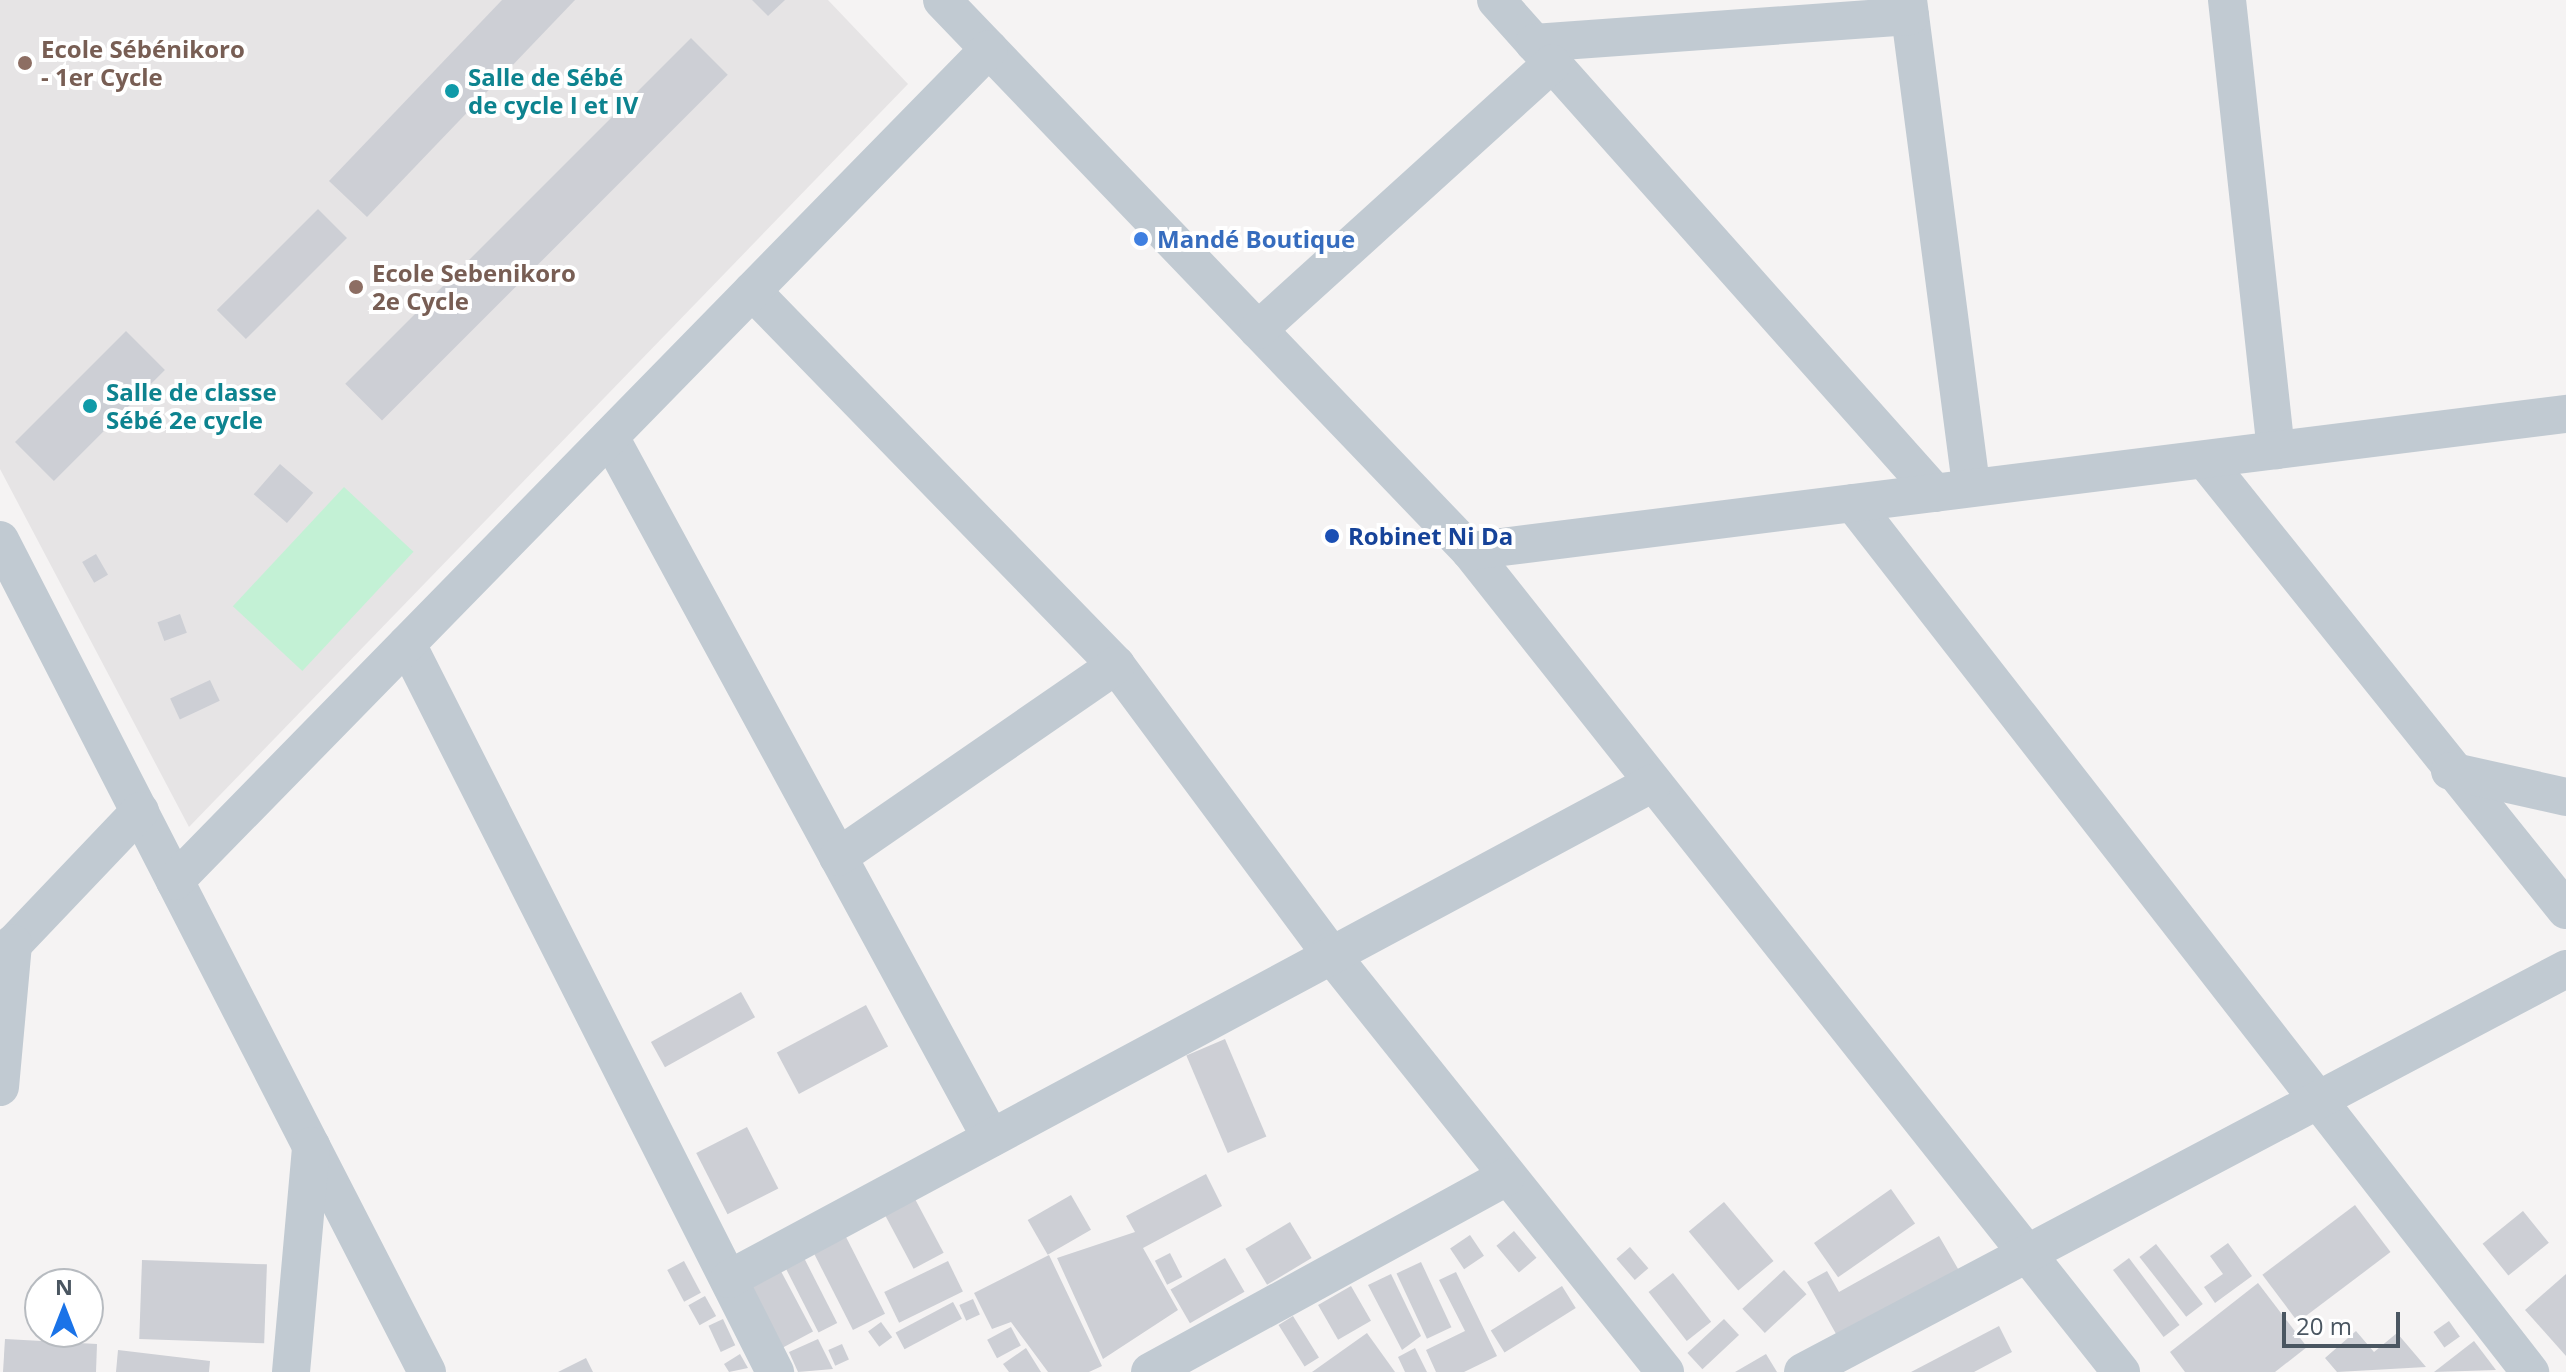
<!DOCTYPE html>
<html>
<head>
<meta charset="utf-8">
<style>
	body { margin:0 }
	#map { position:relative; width:2566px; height:1372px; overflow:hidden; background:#f5f3f3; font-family:"Open Sans",sans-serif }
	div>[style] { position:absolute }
	.education>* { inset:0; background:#e6e4e5 }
	.green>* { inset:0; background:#c3f1d5; transform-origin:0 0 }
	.building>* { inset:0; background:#cdcfd5; transform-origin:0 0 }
	.street>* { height:38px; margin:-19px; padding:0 19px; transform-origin:19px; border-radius:19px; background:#c1cad2 }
	.dots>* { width:22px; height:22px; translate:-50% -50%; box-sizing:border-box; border:4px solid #fff; border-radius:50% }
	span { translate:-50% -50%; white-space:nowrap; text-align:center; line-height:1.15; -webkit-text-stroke:8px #fff; paint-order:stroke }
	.education-label { font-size:24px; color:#785e54; font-weight:700 }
	.left { translate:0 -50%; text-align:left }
	.culture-label { font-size:24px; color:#0d838f; font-weight:700 }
	.shop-label { font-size:24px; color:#366cbe; font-weight:700 }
	.transit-label { font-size:24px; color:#164399; font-weight:700 }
	.north { position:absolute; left:24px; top:1268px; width:80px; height:80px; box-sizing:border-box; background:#fff; border:2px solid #b7bbc0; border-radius:50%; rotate:0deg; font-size:22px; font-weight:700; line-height:32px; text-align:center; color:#4a5661 }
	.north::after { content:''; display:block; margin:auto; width:28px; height:36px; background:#1a73e8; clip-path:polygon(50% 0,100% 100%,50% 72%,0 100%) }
	.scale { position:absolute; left:2282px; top:1312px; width:118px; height:36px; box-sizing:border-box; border:4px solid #4a5661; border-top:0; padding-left:10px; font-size:24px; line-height:28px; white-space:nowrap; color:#4a5661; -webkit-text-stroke:6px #fff; paint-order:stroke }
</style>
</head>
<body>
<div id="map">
	<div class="education">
		<i style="clip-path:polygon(0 0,828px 0,908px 84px,189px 827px,0 469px)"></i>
	</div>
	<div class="green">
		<i style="left:344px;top:487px;width:95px;height:163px;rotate:43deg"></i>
	</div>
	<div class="building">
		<i style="clip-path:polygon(502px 0,575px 0,367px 217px,329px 181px)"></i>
		<i style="clip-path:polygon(752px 0,785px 0,768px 16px)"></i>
		<i style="left:691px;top:38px;width:52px;height:489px;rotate:45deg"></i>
		<i style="left:318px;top:209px;width:41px;height:143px;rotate:45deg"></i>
		<i style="left:126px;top:331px;width:55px;height:157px;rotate:45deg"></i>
		<i style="left:280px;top:464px;width:44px;height:40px;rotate:41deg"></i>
		<i style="left:96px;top:554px;width:24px;height:16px;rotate:60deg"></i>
		<i style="left:180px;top:614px;width:20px;height:24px;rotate:70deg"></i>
		<i style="left:210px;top:680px;width:23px;height:44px;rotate:65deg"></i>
		<i style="left:741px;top:992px;width:29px;height:103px;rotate:61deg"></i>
		<i style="left:866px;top:1005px;width:47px;height:101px;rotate:62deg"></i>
		<i style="left:1225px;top:1039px;width:106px;height:42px;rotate:67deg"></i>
		<i style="left:747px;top:1127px;width:69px;height:57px;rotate:63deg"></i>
		<i style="clip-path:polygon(1206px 1174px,1222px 1206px,1143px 1248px,1178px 1310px,1103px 1359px,1057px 1258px,1135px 1232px,1126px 1216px)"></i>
		<i style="left:1891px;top:1189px;width:42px;height:94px;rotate:55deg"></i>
		<i style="left:1071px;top:1195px;width:40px;height:50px;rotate:60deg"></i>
		<i style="left:915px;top:1199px;width:61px;height:34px;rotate:62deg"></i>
		<i style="left:1724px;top:1202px;width:77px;height:46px;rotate:50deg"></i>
		<i style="left:2355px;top:1205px;width:59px;height:116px;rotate:53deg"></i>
		<i style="left:2523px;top:1211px;width:41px;height:52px;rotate:51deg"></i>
		<i style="left:1290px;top:1222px;width:42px;height:52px;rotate:59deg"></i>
		<i style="left:1514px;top:1231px;width:35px;height:23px;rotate:50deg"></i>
		<i style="left:1470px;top:1235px;width:25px;height:24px;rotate:56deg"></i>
		<i style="clip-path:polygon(1939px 1236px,1961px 1274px,1840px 1341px,1807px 1282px,1827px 1271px,1839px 1292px)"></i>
		<i style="left:846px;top:1237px;width:86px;height:36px;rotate:63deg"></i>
		<i style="clip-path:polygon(2228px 1243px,2252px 1276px,2215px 1303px,2204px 1287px,2223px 1274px,2210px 1256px)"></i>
		<i style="left:2156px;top:1244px;width:76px;height:21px;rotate:52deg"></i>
		<i style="left:1630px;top:1247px;width:28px;height:18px;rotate:49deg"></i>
		<i style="left:800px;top:1250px;width:82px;height:21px;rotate:63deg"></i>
		<i style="left:1170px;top:1253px;width:27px;height:17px;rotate:63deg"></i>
		<i style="clip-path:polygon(1049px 1255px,1102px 1366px,1089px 1372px,1048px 1372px,1011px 1322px,992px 1329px,974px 1293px)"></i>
		<i style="left:1225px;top:1258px;width:39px;height:63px;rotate:60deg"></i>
		<i style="left:2129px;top:1258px;width:84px;height:20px;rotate:53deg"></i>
		<i style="left:142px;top:1260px;width:125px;height:79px;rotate:2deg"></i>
		<i style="left:775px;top:1260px;width:81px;height:34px;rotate:62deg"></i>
		<i style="left:684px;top:1261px;width:36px;height:19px;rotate:62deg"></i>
		<i style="left:948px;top:1261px;width:34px;height:71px;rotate:64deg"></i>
		<i style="left:1421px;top:1262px;width:72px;height:27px;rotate:65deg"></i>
		<i style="left:1784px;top:1270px;width:33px;height:57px;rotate:47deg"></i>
		<i style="clip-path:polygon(1456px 1272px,1497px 1356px,1464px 1372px,1436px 1372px,1426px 1350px,1465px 1331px,1439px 1280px)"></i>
		<i style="left:1673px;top:1273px;width:62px;height:31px;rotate:52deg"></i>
		<i style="clip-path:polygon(1391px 1274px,1421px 1336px,1402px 1350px,1368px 1285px)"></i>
		<i style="clip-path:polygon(2566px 1274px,2566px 1356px,2525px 1310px)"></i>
		<i style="clip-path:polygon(2258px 1283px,2307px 1347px,2275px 1372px,2185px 1372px,2170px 1352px)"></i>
		<i style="left:1351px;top:1286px;width:40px;height:38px;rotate:60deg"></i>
		<i style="left:1562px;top:1286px;width:26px;height:84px;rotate:58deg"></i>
		<i style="left:705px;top:1296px;width:23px;height:19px;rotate:61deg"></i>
		<i style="left:973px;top:1299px;width:17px;height:15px;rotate:66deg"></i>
		<i style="left:953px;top:1302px;width:19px;height:65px;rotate:62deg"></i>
		<i style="left:1293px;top:1316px;width:49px;height:17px;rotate:58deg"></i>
		<i style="left:723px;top:1319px;width:29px;height:16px;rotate:65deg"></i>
		<i style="left:1724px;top:1319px;width:22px;height:50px;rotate:47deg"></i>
		<i style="left:2449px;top:1321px;width:19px;height:19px;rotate:55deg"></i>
		<i style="left:881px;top:1322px;width:19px;height:16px;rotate:54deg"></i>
		<i style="clip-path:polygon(1999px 1326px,2012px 1352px,1974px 1372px,1911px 1372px)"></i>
		<i style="left:1011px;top:1327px;width:21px;height:27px;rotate:62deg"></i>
		<i style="clip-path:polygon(2356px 1331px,2374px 1352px,2397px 1333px,2426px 1367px,2337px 1372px,2325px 1358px)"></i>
		<i style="clip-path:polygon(1367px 1333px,1395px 1372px,1312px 1372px)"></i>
		<i style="clip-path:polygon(5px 1339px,97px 1344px,96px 1372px,3px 1372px)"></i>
		<i style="clip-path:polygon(818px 1339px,833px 1369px,798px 1372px,789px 1352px)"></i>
		<i style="clip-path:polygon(2474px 1341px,2496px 1370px,2434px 1372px)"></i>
		<i style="left:842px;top:1344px;width:17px;height:15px;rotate:66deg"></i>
		<i style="clip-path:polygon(1026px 1348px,1041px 1372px,1009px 1372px,1003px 1364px)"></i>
		<i style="clip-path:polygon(1415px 1348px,1427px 1372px,1405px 1372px,1398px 1357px)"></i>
		<i style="clip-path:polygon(118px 1350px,210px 1361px,209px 1372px,116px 1372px)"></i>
		<i style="clip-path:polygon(740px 1354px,748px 1368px,729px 1372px,724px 1364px)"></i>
		<i style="clip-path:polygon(1766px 1354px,1777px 1372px,1735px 1372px)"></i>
		<i style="clip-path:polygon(586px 1358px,593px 1372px,558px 1372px)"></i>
	</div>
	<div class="street">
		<i style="left:942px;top:0;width:763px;rotate:46.22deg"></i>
		<i style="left:1470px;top:551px;width:1048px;rotate:51.59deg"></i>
		<i style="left:1496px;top:0;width:660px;rotate:48.32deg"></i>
		<i style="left:1908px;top:0;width:492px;rotate:82.6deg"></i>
		<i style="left:2227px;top:0;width:453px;rotate:83.8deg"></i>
		<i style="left:1534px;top:43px;width:377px;rotate:-4.1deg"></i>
		<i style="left:752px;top:291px;width:522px;rotate:45.78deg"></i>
		<i style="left:1116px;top:665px;width:357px;rotate:53.4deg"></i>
		<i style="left:1329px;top:952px;width:538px;rotate:51.34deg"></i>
		<i style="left:1258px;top:330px;width:397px;rotate:-42.2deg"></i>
		<i style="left:610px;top:437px;width:798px;rotate:61.48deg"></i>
		<i style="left:2205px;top:460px;width:577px;rotate:51.26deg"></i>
		<i style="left:1853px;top:503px;width:1102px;rotate:52.08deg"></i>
		<i style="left:0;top:540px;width:935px;rotate:62.83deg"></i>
		<i style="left:1470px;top:551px;width:1105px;rotate:-7.13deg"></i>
		<i style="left:407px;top:644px;width:816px;rotate:63.18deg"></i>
		<i style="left:2450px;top:771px;width:119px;rotate:12.6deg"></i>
		<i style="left:838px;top:857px;width:338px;rotate:-34.6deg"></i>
		<i style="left:175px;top:881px;width:1164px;rotate:-45.63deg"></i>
		<i style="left:0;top:958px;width:203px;rotate:-46.4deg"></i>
		<i style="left:0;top:1087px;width:144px;rotate:-84.8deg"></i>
		<i style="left:729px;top:1279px;width:1049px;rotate:-28.23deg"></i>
		<i style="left:291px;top:1372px;width:227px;rotate:-84.9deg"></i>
		<i style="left:1150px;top:1372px;width:406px;rotate:-28.7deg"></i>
		<i style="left:1803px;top:1372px;width:863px;rotate:-27.84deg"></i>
	</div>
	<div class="dots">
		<i style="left:25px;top:63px;background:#8d6e63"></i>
		<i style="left:452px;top:91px;background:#0f9aa8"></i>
		<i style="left:1141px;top:239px;background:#3f7fe0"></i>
		<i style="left:356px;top:287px;background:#8d6e63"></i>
		<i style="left:90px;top:406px;background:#0f9aa8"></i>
		<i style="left:1332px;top:536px;background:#1a4fb4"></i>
	</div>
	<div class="education-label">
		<span class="left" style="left:41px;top:63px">Ecole Sébénikoro<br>- 1er Cycle</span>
		<span class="left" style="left:372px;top:287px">Ecole Sebenikoro<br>2e Cycle</span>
	</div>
	<div class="culture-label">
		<span class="left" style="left:468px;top:91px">Salle de Sébé<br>de cycle I et IV</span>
		<span class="left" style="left:106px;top:406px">Salle de classe<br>Sébé 2e cycle</span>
	</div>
	<div class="shop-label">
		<span class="left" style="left:1157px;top:239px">Mandé Boutique</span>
	</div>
	<div class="transit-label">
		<span class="left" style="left:1348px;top:536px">Robinet Ni Da</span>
	</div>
	<div class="north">N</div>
	<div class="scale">20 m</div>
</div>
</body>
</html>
